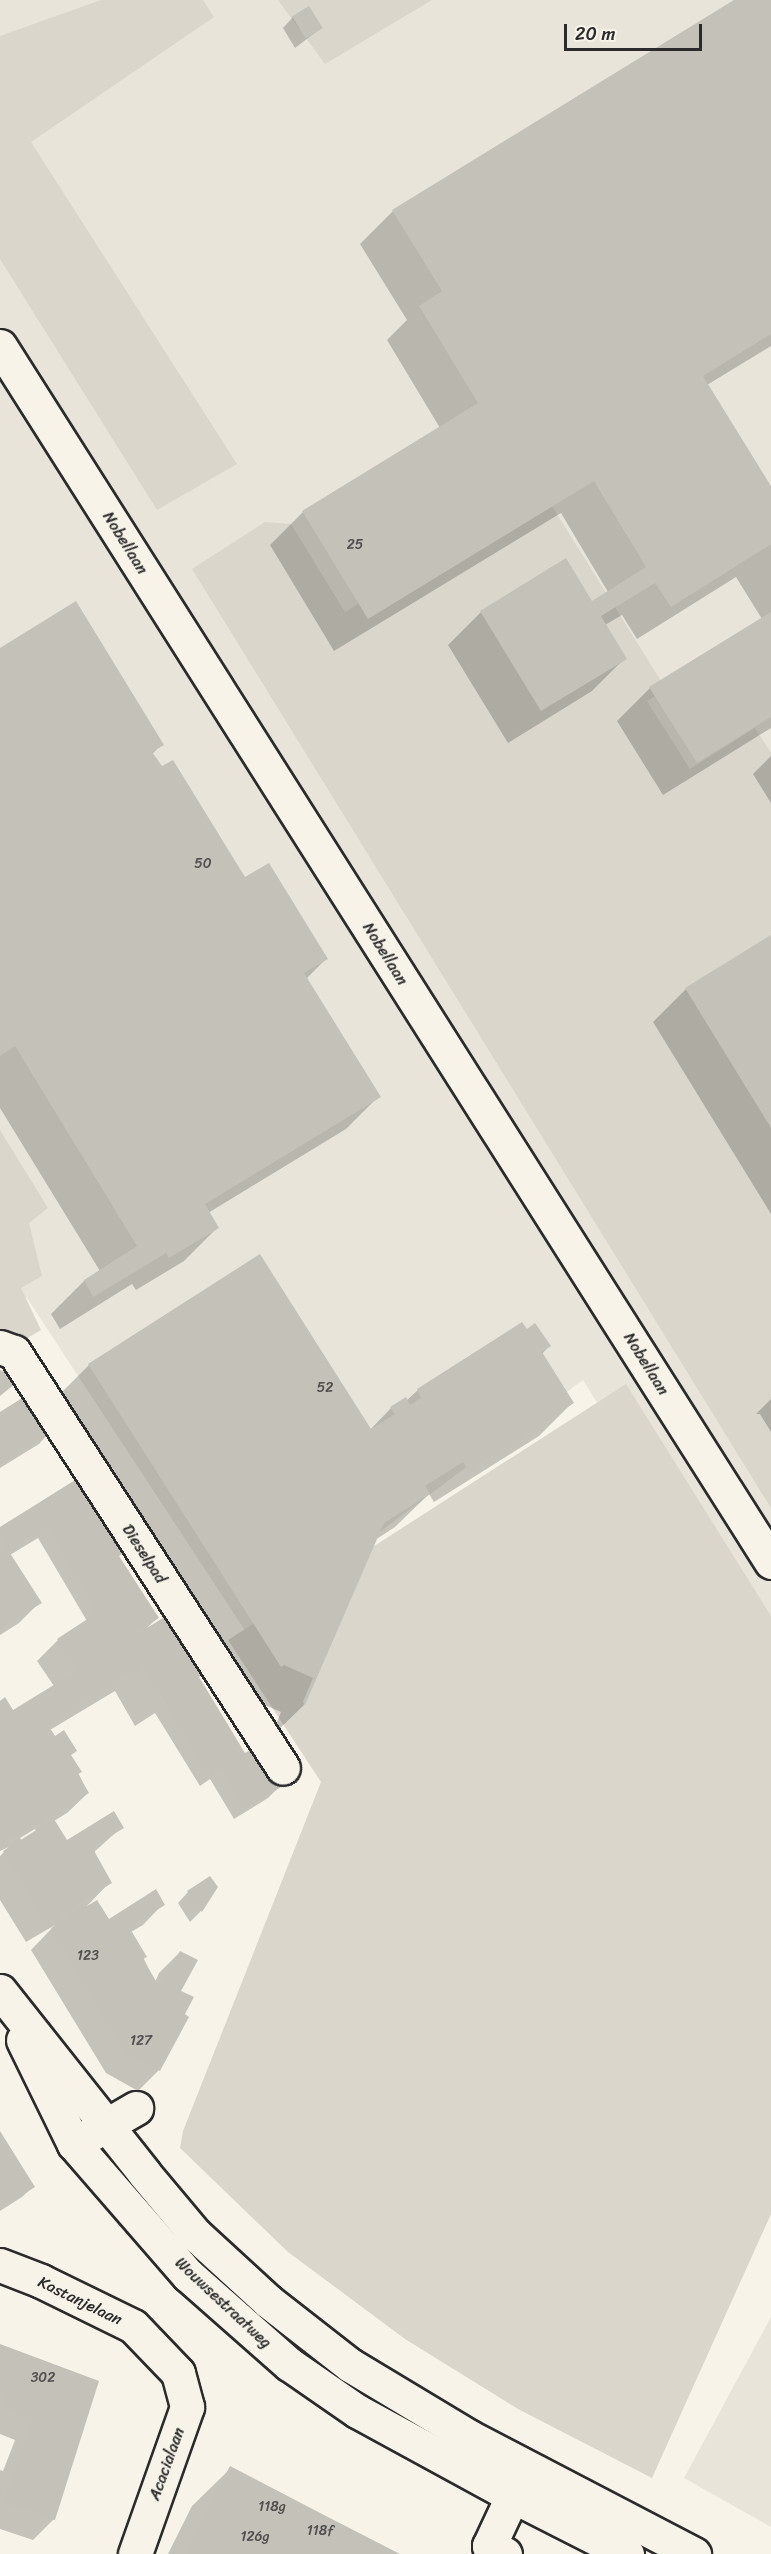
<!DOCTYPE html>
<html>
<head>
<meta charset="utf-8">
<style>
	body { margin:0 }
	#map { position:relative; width:771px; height:2554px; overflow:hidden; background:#f7f3e8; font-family:Sriracha,sans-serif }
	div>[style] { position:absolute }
	.built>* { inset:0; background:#e8e4da }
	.green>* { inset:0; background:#dad6cc }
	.shadow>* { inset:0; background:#0003 }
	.building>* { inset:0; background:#c4c1b9; transform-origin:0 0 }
	.roads { filter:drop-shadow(2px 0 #2b2b2b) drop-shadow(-2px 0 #2b2b2b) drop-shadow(0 2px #2b2b2b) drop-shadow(0 -2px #2b2b2b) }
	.minor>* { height:33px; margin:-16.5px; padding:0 16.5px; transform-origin:16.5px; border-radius:16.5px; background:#f7f3e8 }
	.major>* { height:33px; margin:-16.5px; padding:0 16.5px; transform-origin:16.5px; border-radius:16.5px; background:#f7f3e8 }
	span { translate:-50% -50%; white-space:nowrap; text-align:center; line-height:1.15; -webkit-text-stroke:6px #f7f3e8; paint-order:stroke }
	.number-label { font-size:14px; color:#51504e }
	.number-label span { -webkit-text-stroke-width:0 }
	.street-label { font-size:16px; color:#2b2b2b }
	.scale { position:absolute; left:564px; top:24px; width:138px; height:27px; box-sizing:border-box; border:3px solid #2b2b2b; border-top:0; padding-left:8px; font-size:18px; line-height:21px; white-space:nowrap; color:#2b2b2b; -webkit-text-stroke:4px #f7f3e8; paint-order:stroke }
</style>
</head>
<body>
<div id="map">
	<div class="built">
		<i style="clip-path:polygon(0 0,771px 0,771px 1680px,583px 1380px,246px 1632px,27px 1298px,0 1290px)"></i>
		<i style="clip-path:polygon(771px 2317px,771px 2527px,684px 2478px)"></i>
	</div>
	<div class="green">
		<i style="clip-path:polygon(101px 0,203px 0,214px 17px,31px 142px,237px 464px,157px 510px,0 259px,0 36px)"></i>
		<i style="clip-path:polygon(278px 0,432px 0,325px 64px)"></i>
		<i style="clip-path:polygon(542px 490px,666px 689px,647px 701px,690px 769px,755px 728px,771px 753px,771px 1508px,192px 569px,265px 522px,291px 524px,345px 612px)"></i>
		<i style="clip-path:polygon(0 1130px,48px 1208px,29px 1223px,42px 1276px,21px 1288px,41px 1330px,19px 1343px,0 1335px)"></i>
		<i style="clip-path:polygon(626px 1384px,771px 1616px,771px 2214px,652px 2478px,518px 2409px,405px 2339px,288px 2252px,180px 2148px,183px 2131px,321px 1782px,228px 1640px)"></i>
	</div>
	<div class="shadow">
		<i style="clip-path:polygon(736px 0,771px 0,771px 346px,707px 385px,771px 489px,771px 728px,663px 795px,617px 721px,650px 688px,762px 619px,736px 577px,637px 639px,622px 615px,605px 625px,625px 658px,592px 691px,508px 743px,448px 645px,481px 612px,565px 560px,591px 603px,608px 592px,561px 513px,334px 651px,270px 545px,303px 512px,440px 428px,387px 340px,407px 320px,360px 244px,393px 211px)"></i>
		<i style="clip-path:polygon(293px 17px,321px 28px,295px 48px,283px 28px)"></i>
		<i style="clip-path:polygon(0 650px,162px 744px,152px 754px,245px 879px,326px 959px,306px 979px,379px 1096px,346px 1129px,208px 1213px,217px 1228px,184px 1261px,136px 1290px,132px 1284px,60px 1329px,51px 1314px,84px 1281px,100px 1271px,0 1108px)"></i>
		<i style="clip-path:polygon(771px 756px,771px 803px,753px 774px)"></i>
		<i style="clip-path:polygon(771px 937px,771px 1214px,653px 1022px,686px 989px)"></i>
		<i style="clip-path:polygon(526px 1331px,549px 1346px,542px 1354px,572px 1403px,539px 1436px,434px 1502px,429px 1494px,395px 1527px,375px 1540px,304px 1705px,271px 1737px,281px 1712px,249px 1698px,56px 1398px,89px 1365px,370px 1430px,391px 1408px,406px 1401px,418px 1390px)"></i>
		<i style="clip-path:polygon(0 1372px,17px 1382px,0 1396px)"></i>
		<i style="clip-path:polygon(771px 1399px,771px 1432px,760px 1414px,756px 1414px)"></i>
		<i style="clip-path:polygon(0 1414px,49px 1433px,39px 1444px,0 1468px)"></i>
		<i style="clip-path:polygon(evenodd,87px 1501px,117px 1557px,157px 1618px,145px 1630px,198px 1677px,245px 1756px,279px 1787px,268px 1798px,234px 1819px,210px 1779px,200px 1786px,155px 1713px,135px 1726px,115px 1691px,50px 1730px,70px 1756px,88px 1793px,67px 1813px,54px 1821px,66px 1842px,122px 1827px,93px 1853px,110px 1882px,87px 1906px,108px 1921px,163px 1904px,143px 1925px,131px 1932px,155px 1982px,159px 1973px,180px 1952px,179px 1992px,159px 2070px,138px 2091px,106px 2073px,31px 1950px,55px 1925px,26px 1942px,0 1900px,0 1856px,9px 1847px,0 1851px,0 1703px,12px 1712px,54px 1686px,37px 1661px,58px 1640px,87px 1621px,38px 1538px,10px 1555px,40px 1602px,19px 1623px,0 1635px,0 1528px,87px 1501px,35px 1829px,36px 1832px,22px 1841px,20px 1838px,35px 1829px)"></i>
		<i style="clip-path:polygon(216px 1887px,201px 1911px,190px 1922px,178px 1903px,188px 1892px)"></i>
		<i style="clip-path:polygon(0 2134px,33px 2187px,22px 2197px,0 2211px)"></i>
		<i style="clip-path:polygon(0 2346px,97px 2382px,54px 2519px,33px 2540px,0 2529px,0 2470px,3px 2471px,15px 2440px,0 2434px)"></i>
		<i style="clip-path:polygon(231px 2468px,398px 2554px,168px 2554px,192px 2506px)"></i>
	</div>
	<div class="building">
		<i style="clip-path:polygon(734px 0,771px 0,771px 334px,703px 376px,771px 486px,771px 544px,671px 607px,655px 583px,601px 616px,627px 659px,541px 711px,480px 611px,566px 558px,592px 601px,646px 567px,594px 481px,368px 619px,302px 511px,478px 403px,419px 306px,442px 291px,392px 210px)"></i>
		<i style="left:309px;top:6px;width:26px;height:20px;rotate:58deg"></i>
		<i style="clip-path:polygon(76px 601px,164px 745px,152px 752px,162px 766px,173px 760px,245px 877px,269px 863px,328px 959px,304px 973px,381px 1097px,205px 1204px,219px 1228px,169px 1258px,166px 1253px,93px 1297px,84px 1280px,137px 1246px,15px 1046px,0 1056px,0 648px)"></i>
		<i style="clip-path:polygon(771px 612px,771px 717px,697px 763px,649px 687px)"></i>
		<i style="clip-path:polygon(771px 935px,771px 1128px,685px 988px)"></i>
		<i style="clip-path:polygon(260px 1254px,371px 1429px,395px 1414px,390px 1407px,406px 1397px,410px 1405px,421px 1398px,417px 1389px,522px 1322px,527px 1329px,535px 1323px,551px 1346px,542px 1352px,574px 1403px,468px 1470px,463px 1462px,425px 1486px,430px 1494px,384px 1523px,305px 1705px,303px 1702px,313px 1678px,284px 1665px,281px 1667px,88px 1364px)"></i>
		<i style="clip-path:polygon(0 1370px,16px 1376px,19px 1382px,0 1394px)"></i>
		<i style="clip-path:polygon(27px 1395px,51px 1433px,0 1465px,0 1412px)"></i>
		<i style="clip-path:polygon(80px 1477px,92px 1498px,89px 1500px,122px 1554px,119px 1556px,159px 1618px,77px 1669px,57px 1639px,98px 1612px,47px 1526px,8px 1550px,42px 1603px,0 1628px,0 1555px,8px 1550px,0 1537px,0 1527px)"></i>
		<i style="clip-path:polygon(168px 1615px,204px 1673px,199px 1677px,245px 1753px,252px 1749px,281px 1787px,245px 1809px,221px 1769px,211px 1776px,143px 1664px,46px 1722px,55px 1736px,64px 1730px,77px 1751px,71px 1755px,82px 1772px,78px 1774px,89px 1793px,57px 1812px,56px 1810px,0 1844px,0 1701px,5px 1697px,13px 1710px)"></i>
		<i style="clip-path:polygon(114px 1811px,124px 1828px,92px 1847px,112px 1883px,47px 1922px,3px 1851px,54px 1819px,67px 1840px)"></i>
		<i style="clip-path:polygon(210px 1876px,218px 1887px,202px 1912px,187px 1891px)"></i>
		<i style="clip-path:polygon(156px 1889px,165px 1905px,129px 1927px,147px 1957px,143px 1959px,160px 1988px,180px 1951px,198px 1960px,181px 1991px,194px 1997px,185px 2014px,189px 2017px,160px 2071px,126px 2053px,51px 1928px,97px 1900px,109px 1919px)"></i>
		<i style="clip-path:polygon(0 2131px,35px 2187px,7px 2204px,0 2193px)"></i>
		<i style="clip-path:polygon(0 2344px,99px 2381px,55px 2520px,3px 2502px,34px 2419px,0 2406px,5px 2388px,0 2387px)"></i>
		<i style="clip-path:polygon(230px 2466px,324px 2515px,400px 2554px,185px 2554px)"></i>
	</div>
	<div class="roads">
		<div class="minor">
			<i style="left:0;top:346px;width:1440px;rotate:57.62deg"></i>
			<i style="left:0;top:1347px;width:15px;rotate:20deg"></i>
			<i style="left:14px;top:1352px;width:495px;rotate:57.1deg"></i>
			<i style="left:74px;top:2144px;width:72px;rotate:-30.1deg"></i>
			<i style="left:0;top:2265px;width:44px;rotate:21.3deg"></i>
			<i style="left:41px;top:2281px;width:102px;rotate:26.1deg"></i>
			<i style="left:133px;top:2326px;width:65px;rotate:46.2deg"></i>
			<i style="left:178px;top:2373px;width:35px;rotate:75deg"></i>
			<i style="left:187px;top:2407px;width:156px;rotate:109.5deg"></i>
			<i style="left:505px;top:2554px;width:18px;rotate:-153deg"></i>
			<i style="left:489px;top:2546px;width:85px;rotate:-64.9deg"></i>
		</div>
		<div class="major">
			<i style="left:0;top:1991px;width:232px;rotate:51.6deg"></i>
			<i style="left:144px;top:2173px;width:80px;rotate:50.1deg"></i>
			<i style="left:195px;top:2234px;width:99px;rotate:42.5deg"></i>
			<i style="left:268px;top:2301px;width:104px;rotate:38deg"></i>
			<i style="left:350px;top:2365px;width:140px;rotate:31deg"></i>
			<i style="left:470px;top:2437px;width:253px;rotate:27.6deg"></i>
			<i style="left:23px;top:2040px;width:116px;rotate:63.9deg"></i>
			<i style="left:74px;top:2144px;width:174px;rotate:49deg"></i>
			<i style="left:188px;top:2275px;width:135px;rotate:41.4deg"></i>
			<i style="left:289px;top:2364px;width:83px;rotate:34.7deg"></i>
			<i style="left:357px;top:2411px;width:178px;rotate:28.6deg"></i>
			<i style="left:513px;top:2496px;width:128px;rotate:27deg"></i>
		</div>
	</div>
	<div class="number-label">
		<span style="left:355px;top:545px">25</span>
		<span style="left:203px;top:864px">50</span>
		<span style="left:325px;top:1388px">52</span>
		<span style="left:88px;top:1956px">123</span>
		<span style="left:141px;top:2041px">127</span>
		<span style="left:43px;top:2378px">302</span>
		<span style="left:272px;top:2507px">118g</span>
		<span style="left:320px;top:2531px">118f</span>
		<span style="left:255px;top:2537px">126g</span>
	</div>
	<div class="street-label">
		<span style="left:125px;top:543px;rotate:58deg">Nobellaan</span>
		<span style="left:385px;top:954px;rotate:58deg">Nobellaan</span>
		<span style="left:646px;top:1364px;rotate:58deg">Nobellaan</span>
		<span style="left:144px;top:1554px;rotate:57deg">Dieselpad</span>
		<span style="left:80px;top:2301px;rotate:26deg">Kastanjelaan</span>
		<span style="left:223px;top:2303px;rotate:43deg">Wouwsestraatweg</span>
		<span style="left:167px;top:2464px;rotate:-70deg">Acacialaan</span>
	</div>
	<div class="scale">20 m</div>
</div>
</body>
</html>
